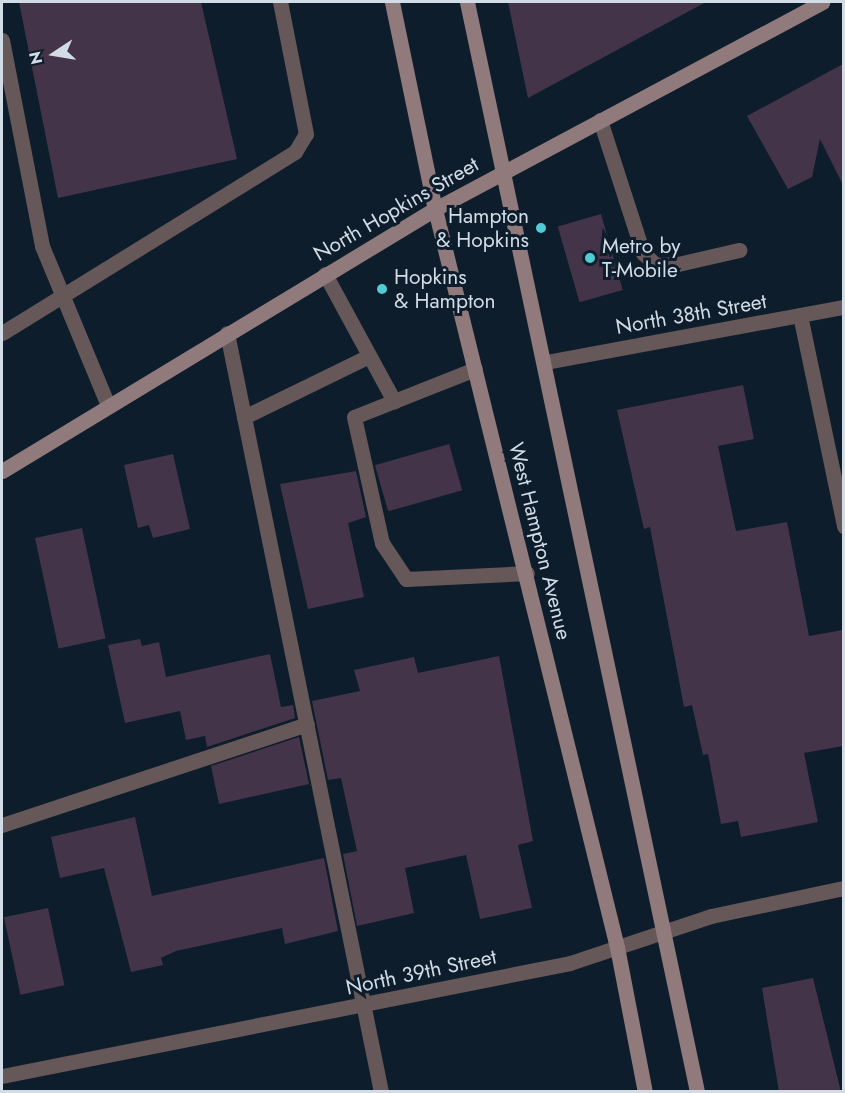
<!DOCTYPE html>
<html>
<head>
<meta charset="utf-8">
<style>
	body { margin:0 }
	#map { position:relative; width:845px; height:1093px; overflow:hidden; background:#0e1d2b; font-family:Jost,sans-serif }
	div>[style] { position:absolute }
	.building>* { inset:0; background:#443449; transform-origin:0 0 }
	.lane>* { height:15px; margin:-7.5px; padding:0 7.5px; transform-origin:7.5px; border-radius:7.5px; background:#665859 }
	.street>* { height:15px; margin:-7.5px; padding:0 7.5px; transform-origin:7.5px; border-radius:7.5px; background:#665859 }
	.secondary>* { height:15px; margin:-7.5px; padding:0 7.5px; transform-origin:7.5px; border-radius:7.5px; background:#917a7c }
	.dots>* { width:16px; height:16px; translate:-50% -50%; box-sizing:border-box; border:3px solid #0e1d2b; border-radius:50% }
	span { translate:-50% -50%; white-space:nowrap; text-align:center; line-height:1.15; -webkit-text-stroke:6px #0e1d2b; paint-order:stroke }
	.street-label { font-size:21px; color:#d2dce6 }
	.poi-label { font-size:21px; color:#d2dce6 }
	.right { translate:-100% -50%; text-align:right }
	.left { translate:0 -50%; text-align:left }
	.frame { position:absolute; inset:0; border:3px solid #d2dce6; pointer-events:none }
	.north { position:absolute; left:24px; top:24px; width:60px; height:60px; -webkit-text-stroke:4px #0e1d2b; paint-order:stroke; rotate:258deg; font-size:16px; font-weight:700; line-height:24px; text-align:center; color:#d2dce6 }
	.north::after { content:''; display:block; margin:auto; width:21px; height:27px; background:#d2dce6; clip-path:polygon(50% 0,100% 100%,50% 72%,0 100%) }
</style>
</head>
<body>
<div id="map">
	<div class="building">
		<i style="clip-path:polygon(19px 2px,201px 2px,237px 159px,58px 198px)"></i>
		<i style="clip-path:polygon(508px 2px,706px 2px,528px 98px)"></i>
		<i style="clip-path:polygon(843px 64px,843px 185px,820px 139px,812px 177px,788px 189px,747px 116px)"></i>
		<i style="left:601px;top:214px;width:79px;height:45px;rotate:74deg"></i>
		<i style="clip-path:polygon(743px 385px,754px 439px,718px 446px,736px 531px,787px 522px,809px 636px,843px 630px,843px 746px,804px 753px,818px 822px,741px 837px,738px 821px,721px 824px,708px 754px,703px 755px,692px 705px,684px 707px,650px 527px,644px 529px,617px 410px)"></i>
		<i style="left:449px;top:444px;width:48px;height:77px;rotate:74deg"></i>
		<i style="clip-path:polygon(173px 454px,190px 529px,153px 538px,149px 525px,138px 528px,124px 465px)"></i>
		<i style="clip-path:polygon(356px 471px,366px 517px,348px 523px,364px 597px,308px 609px,280px 484px)"></i>
		<i style="left:82px;top:528px;width:113px;height:48px;rotate:78deg"></i>
		<i style="clip-path:polygon(140px 639px,142px 646px,159px 642px,166px 677px,270px 654px,281px 707px,293px 705px,295px 718px,207px 747px,205px 736px,186px 740px,180px 711px,125px 723px,108px 645px)"></i>
		<i style="clip-path:polygon(499px 656px,533px 841px,518px 845px,532px 908px,480px 919px,466px 855px,405px 868px,414px 913px,357px 926px,343px 854px,357px 851px,341px 778px,328px 780px,312px 701px,360px 691px,354px 670px,414px 657px,418px 673px)"></i>
		<i style="clip-path:polygon(299px 737px,309px 784px,219px 804px,211px 766px)"></i>
		<i style="clip-path:polygon(135px 817px,152px 896px,324px 858px,338px 931px,285px 944px,282px 928px,176px 951px,161px 958px,163px 965px,131px 972px,104px 868px,60px 878px,51px 837px)"></i>
		<i style="left:48px;top:908px;width:79px;height:45px;rotate:78deg"></i>
		<i style="clip-path:polygon(813px 978px,841px 1092px,779px 1092px,762px 988px)"></i>
	</div>
	<div class="lane">
		<i style="left:2px;top:40px;width:210px;rotate:79deg"></i>
		<i style="left:42px;top:246px;width:172px;rotate:67.5deg"></i>
		<i style="left:600px;top:120px;width:140px;rotate:72.1deg"></i>
		<i style="left:643px;top:253px;width:18px;rotate:43deg"></i>
		<i style="left:656px;top:265px;width:22px;rotate:-3deg"></i>
		<i style="left:678px;top:264px;width:63px;rotate:-12.9deg"></i>
		<i style="left:325px;top:274px;width:145px;rotate:61.5deg"></i>
		<i style="left:800px;top:315px;width:216px;rotate:78.2deg"></i>
		<i style="left:2px;top:333px;width:344px;rotate:-31.7deg"></i>
		<i style="left:295px;top:152px;width:21px;rotate:-59deg"></i>
		<i style="left:306px;top:134px;width:135px;rotate:-101.1deg"></i>
		<i style="left:227px;top:333px;width:774px;rotate:78.53deg"></i>
		<i style="left:475px;top:369px;width:130px;rotate:158.4deg"></i>
		<i style="left:354px;top:417px;width:129px;rotate:77.5deg"></i>
		<i style="left:382px;top:543px;width:43px;rotate:56.3deg"></i>
		<i style="left:406px;top:579px;width:121px;rotate:-2.8deg"></i>
		<i style="left:244px;top:417px;width:139px;rotate:-26deg"></i>
		<i style="left:2px;top:825px;width:321px;rotate:-18.3deg"></i>
	</div>
	<div class="street">
		<i style="left:546px;top:362px;width:303px;rotate:-10.5deg"></i>
		<i style="left:2px;top:1076px;width:579px;rotate:-11.25deg"></i>
		<i style="left:570px;top:963px;width:149px;rotate:-18.4deg"></i>
		<i style="left:711px;top:916px;width:136px;rotate:-11.9deg"></i>
	</div>
	<div class="secondary">
		<i style="left:392px;top:2px;width:211px;rotate:78.3deg"></i>
		<i style="left:435px;top:209px;width:760px;rotate:76.15deg"></i>
		<i style="left:617px;top:947px;width:148px;rotate:79.1deg"></i>
		<i style="left:467px;top:2px;width:1114px;rotate:78.08deg"></i>
		<i style="left:2px;top:471px;width:506px;rotate:-31.18deg"></i>
		<i style="left:435px;top:209px;width:439px;rotate:-28.1deg"></i>
	</div>
	<div class="dots">
		<i style="left:541px;top:228px;background:#51ccd4"></i>
		<i style="left:590px;top:258px;background:#51ccd4"></i>
		<i style="left:382px;top:289px;background:#51ccd4"></i>
	</div>
	<div class="street-label">
		<span style="left:396px;top:209px;rotate:-30deg">North Hopkins Street</span>
		<span style="left:691px;top:314px;rotate:-10deg">North 38th Street</span>
		<span style="left:540px;top:541px;rotate:76deg">West Hampton Avenue</span>
		<span style="left:421px;top:972px;rotate:-12deg">North 39th Street</span>
	</div>
	<div class="poi-label">
		<span class="right" style="left:529px;top:228px">Hampton<br>&amp; Hopkins</span>
		<span class="left" style="left:602px;top:258px">Metro by<br>T-Mobile</span>
		<span class="left" style="left:394px;top:289px">Hopkins<br>&amp; Hampton</span>
	</div>
	<div class="frame"></div>
	<div class="north">N</div>
</div>
</body>
</html>
